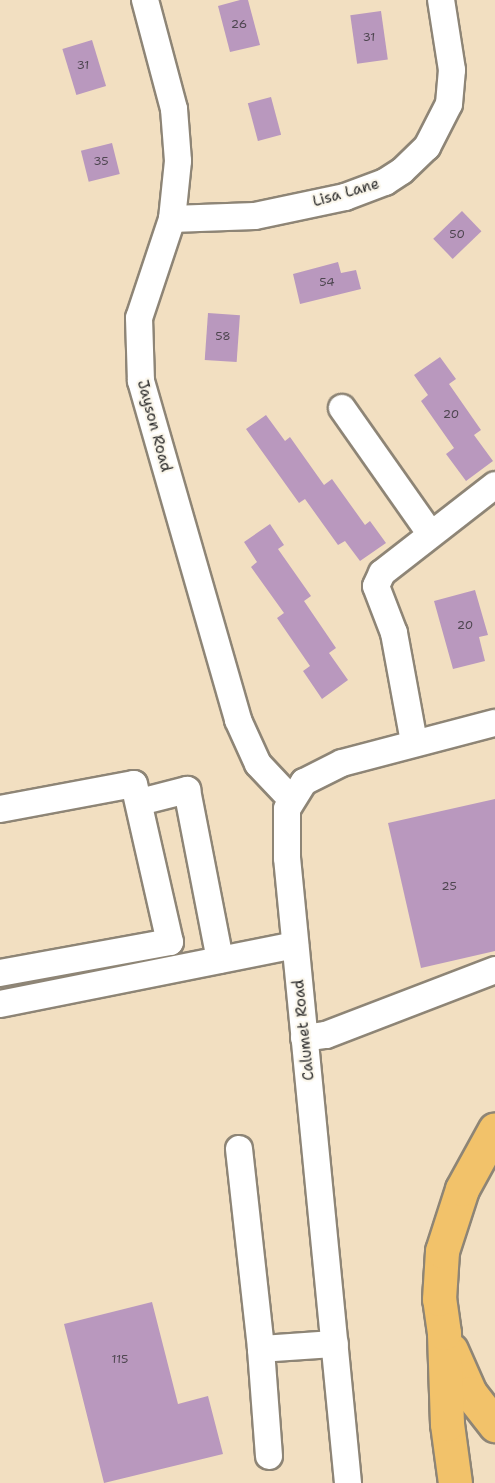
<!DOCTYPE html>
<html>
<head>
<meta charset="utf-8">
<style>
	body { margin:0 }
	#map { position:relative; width:495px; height:1483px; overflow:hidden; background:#f2dfc1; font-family:"Shantell Sans",sans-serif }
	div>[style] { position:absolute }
	.building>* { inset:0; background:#b998be; transform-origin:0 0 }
	.roads { filter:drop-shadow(2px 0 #8e8576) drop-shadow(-2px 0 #8e8576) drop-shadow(0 2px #8e8576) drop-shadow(0 -2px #8e8576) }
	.minor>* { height:26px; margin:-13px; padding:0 13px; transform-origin:13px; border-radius:13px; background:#fff }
	.highway>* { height:33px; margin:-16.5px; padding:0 16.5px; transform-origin:16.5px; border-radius:16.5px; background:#f2c26a }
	span { translate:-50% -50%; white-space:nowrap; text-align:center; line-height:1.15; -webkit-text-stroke:4.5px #fbf7ec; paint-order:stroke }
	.number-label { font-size:12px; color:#4e4650 }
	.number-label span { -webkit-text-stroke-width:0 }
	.street-label { font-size:15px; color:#2b2b2b }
</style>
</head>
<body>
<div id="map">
	<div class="building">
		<i style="clip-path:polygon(240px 0,248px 0,260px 45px,230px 52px,218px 6px)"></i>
		<i style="left:381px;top:11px;width:49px;height:31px;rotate:82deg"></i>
		<i style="left:92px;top:40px;width:48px;height:31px;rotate:73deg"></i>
		<i style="left:271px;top:97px;width:39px;height:24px;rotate:75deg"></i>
		<i style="left:112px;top:143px;width:32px;height:32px;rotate:76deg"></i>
		<i style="left:462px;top:211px;width:28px;height:40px;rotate:46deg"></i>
		<i style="clip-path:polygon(338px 262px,341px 273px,356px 270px,361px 289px,300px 304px,293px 274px)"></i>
		<i style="left:208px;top:313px;width:32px;height:47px;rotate:4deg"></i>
		<i style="clip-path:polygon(440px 357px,456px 379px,449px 384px,481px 430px,474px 435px,493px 461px,466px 481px,446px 454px,454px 448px,421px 401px,428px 395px,414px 375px)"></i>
		<i style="clip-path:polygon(266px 415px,285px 441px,290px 437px,324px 485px,332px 479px,365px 525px,370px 521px,386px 543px,360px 561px,345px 541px,338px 545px,305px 499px,299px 503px,246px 429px)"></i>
		<i style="clip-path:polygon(270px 524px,284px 545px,278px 549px,311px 596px,304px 601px,336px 648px,329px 653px,348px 680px,322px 699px,303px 671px,310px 666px,277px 618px,284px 613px,251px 567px,257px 562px,244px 542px)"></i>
		<i style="clip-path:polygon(475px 590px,488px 635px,479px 637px,485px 661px,453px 669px,434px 601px)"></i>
		<i style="clip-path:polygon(495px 799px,495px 951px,421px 968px,388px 823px)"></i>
		<i style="clip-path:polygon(152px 1302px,178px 1404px,208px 1396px,223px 1454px,104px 1483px,64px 1324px)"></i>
	</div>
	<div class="roads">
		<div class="minor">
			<i style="left:145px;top:0;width:113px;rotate:75.1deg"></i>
			<i style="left:174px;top:109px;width:52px;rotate:85.6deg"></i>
			<i style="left:178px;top:161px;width:58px;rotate:95.9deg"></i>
			<i style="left:172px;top:219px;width:104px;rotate:108.4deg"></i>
			<i style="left:139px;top:318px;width:63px;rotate:88.2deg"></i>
			<i style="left:141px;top:381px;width:353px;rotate:74deg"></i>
			<i style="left:238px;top:720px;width:48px;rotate:65.6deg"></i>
			<i style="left:258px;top:764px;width:48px;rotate:46.7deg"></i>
			<i style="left:172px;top:219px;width:83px;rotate:-2.1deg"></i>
			<i style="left:255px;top:216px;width:92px;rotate:-11.9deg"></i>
			<i style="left:345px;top:197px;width:43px;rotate:-20.6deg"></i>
			<i style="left:385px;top:182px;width:20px;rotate:-33deg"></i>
			<i style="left:402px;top:171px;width:35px;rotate:-44deg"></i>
			<i style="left:427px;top:147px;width:48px;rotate:-62.9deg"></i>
			<i style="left:449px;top:104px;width:34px;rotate:-85deg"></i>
			<i style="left:452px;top:70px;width:71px;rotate:-98.9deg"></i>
			<i style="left:342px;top:408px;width:153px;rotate:54.9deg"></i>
			<i style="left:414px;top:742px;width:111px;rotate:-100.4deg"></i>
			<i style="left:394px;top:633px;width:50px;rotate:-111deg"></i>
			<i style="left:376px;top:586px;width:14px;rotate:-65deg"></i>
			<i style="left:382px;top:573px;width:143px;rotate:-37.9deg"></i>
			<i style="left:140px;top:802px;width:49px;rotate:-14.3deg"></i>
			<i style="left:187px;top:790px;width:173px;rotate:79deg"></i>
			<i style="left:0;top:809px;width:136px;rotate:-10.6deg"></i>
			<i style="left:134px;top:784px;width:162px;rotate:77.2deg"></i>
			<i style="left:170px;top:942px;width:173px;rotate:169.7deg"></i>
			<i style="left:0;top:1004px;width:301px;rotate:-11.3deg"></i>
			<i style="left:304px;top:1038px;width:22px;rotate:-8deg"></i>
			<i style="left:326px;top:1035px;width:181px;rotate:-21deg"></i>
			<i style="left:239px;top:1149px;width:201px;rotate:83.7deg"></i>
			<i style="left:269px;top:1456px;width:107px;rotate:-94.3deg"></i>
			<i style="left:261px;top:1349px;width:74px;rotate:-3.9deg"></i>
			<i style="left:348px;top:1483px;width:628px;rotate:-95.57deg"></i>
			<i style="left:287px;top:858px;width:49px;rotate:-90deg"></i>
			<i style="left:287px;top:809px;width:32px;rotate:-58deg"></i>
			<i style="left:304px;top:782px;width:42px;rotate:-26.6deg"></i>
			<i style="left:342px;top:763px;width:158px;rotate:-14.7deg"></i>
		</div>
		<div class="highway">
			<i style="left:451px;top:1350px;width:47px;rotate:66.2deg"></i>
			<i style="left:470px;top:1393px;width:41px;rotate:52deg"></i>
			<i style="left:455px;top:1483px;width:60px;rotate:-97.7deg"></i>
			<i style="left:447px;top:1424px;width:91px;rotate:-91.9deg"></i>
			<i style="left:444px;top:1333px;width:34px;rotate:-98deg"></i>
			<i style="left:439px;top:1299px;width:48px;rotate:-86.4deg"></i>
			<i style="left:442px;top:1251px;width:65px;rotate:-72.1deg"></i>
			<i style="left:462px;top:1189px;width:68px;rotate:-61.2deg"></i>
		</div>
	</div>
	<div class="number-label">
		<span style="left:239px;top:25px">26</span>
		<span style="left:369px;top:38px">31</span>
		<span style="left:83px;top:66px">31</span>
		<span style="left:101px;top:162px">35</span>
		<span style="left:457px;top:235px">50</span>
		<span style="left:327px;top:283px">54</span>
		<span style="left:223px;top:337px">58</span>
		<span style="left:451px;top:415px">20</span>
		<span style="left:465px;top:626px">20</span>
		<span style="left:449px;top:887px">25</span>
		<span style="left:120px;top:1360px">115</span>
	</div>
	<div class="street-label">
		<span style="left:346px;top:193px;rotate:-16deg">Lisa Lane</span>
		<span style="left:154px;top:426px;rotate:75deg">Jayson Road</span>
		<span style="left:304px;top:1030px;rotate:-96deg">Calumet Road</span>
	</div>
</div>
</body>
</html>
